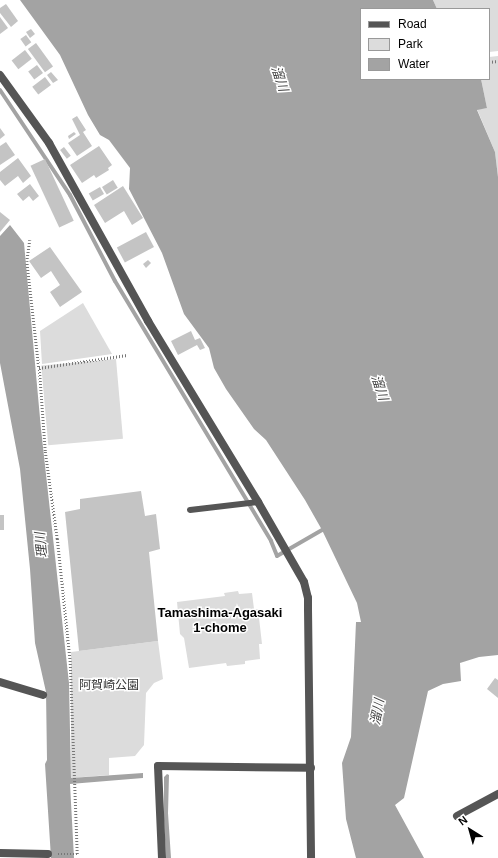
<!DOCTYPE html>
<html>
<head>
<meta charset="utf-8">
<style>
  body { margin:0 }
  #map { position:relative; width:498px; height:858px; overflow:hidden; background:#fff; font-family:Helvetica,"Noto Sans JP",sans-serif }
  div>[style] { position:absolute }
  .green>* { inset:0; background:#dcdcdc; transform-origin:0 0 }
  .water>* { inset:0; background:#a3a3a3 }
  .stream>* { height:4px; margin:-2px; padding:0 2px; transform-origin:2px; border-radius:2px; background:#a3a3a3 }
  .building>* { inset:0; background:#c4c4c4; transform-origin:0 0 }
  .path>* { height:2.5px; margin-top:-1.25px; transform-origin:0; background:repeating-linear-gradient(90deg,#777 0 1px,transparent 0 3px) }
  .lane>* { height:6px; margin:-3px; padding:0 3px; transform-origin:3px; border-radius:3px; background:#555 }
  .street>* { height:8px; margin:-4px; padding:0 4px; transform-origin:4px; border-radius:4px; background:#555 }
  span { translate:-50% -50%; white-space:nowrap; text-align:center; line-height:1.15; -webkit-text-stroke:3px #fff; paint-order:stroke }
  .park-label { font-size:12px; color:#333 }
  .water-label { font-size:13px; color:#444; font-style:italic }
  .neighbourhood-label { font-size:13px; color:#000; font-weight:700 }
  .legend { position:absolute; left:360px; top:8px; width:130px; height:72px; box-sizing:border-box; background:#fff; border:1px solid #999; margin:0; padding:5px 7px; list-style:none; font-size:12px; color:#000 }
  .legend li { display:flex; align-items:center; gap:8px; height:20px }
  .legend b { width:20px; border:1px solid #999 }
  .north { position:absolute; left:450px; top:810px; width:40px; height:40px; -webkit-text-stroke:3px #fff; paint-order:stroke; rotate:323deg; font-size:11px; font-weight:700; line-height:16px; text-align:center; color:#000 }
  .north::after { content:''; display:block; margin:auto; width:14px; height:18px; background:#000; clip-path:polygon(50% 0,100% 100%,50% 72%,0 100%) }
</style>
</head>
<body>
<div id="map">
  <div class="green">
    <i style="clip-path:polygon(433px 0,498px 0,498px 51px,489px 52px,489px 9px,437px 9px)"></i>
    <i style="clip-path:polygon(498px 56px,498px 177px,495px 152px,477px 109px,487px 108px,481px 79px,489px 79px,489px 57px)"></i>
    <i style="clip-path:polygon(83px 303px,112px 354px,42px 364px,40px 331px)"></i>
    <i style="left:116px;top:359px;width:80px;height:75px;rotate:85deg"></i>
    <i style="clip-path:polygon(238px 591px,239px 594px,252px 593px,254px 609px,258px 609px,262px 644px,259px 644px,260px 659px,245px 661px,245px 664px,227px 666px,226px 663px,189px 668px,184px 638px,180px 634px,177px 602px,225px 596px,224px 593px)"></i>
    <i style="clip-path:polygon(158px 641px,163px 679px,154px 683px,146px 693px,144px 745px,135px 756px,109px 758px,109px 775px,71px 778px,71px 652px)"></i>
  </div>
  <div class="water">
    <i style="clip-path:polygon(20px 0,433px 0,437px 9px,361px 9px,361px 79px,481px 79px,487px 108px,477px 110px,495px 152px,498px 177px,498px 655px,479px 657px,460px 663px,461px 681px,443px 684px,428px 691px,404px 798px,395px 805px,424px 858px,356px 858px,346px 819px,342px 763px,351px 737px,356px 622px,361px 622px,357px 603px,322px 530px,305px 500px,266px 440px,254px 429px,226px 389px,214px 368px,209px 348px,184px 314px,162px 253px,129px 189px,130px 168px,109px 140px,100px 135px,88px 115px,60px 55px)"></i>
    <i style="clip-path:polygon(10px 225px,24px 243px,41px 429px,69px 683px,71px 778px,143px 773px,143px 778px,70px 784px,74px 858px,51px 858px,45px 764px,47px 760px,46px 692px,35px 643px,30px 569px,20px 469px,0 363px,0 236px)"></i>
    <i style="clip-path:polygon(167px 774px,169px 775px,168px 813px,171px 858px,166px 858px,164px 820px,164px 777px)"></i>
  </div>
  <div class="stream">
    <i style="left:0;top:90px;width:126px;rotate:56.3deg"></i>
    <i style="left:70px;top:195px;width:97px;rotate:62.4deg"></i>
    <i style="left:115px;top:281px;width:303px;rotate:59deg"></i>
    <i style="left:271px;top:541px;width:16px;rotate:68deg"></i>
    <i style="left:277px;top:556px;width:52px;rotate:-30deg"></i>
  </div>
  <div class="building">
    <i style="clip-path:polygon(6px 4px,18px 21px,11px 27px,0 13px,0 8px)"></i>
    <i style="clip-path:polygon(0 17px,8px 28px,0 34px)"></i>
    <i style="clip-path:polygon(31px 29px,35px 34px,30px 38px,26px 32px)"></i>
    <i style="left:26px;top:35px;width:9px;height:7px;rotate:54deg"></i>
    <i style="left:36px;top:43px;width:29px;height:10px;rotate:54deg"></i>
    <i style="left:25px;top:50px;width:11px;height:17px;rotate:52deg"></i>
    <i style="left:37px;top:65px;width:10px;height:11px;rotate:53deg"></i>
    <i style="clip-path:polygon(51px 72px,58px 80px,53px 83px,47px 75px)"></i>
    <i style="left:45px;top:77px;width:10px;height:16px;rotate:53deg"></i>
    <i style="clip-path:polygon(77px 116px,86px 130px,83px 132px,92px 146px,77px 156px,68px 143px,80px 135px,72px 119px)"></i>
    <i style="clip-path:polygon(0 128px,5px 135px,0 139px)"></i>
    <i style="clip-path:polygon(74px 132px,76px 134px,69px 139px,68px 136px)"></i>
    <i style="clip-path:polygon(6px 142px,15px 155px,0 165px,0 146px)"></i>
    <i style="clip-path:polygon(99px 146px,112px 165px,108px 168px,109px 170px,96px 178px,94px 175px,82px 183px,70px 165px)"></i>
    <i style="left:64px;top:147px;width:11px;height:5px;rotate:52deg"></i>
    <i style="clip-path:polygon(18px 158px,31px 176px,23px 183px,18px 176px,5px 186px,0 180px,0 172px)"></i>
    <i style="left:45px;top:159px;width:68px;height:16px;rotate:65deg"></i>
    <i style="left:113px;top:180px;width:9px;height:13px;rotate:58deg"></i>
    <i style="clip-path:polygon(30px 184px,39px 196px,33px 201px,29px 196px,23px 201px,17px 194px)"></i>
    <i style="clip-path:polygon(123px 186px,143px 218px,132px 225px,124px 211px,105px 223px,94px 205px)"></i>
    <i style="left:100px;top:187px;width:8px;height:13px;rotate:60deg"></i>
    <i style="clip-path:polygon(0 212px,10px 220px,0 232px)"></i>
    <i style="left:146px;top:232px;width:17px;height:33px;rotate:62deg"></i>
    <i style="clip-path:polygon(50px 247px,82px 292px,60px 307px,50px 292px,60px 285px,51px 271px,41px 278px,29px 261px)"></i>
    <i style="clip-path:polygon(148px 260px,151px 263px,146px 268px,143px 264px)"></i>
    <i style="clip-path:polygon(191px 331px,195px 340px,200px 338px,205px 348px,200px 350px,197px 345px,178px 355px,171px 341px)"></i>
    <i style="clip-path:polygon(141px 491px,145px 516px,156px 514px,160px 549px,149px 552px,158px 641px,79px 651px,65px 512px,80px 509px,80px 499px)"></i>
    <i style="left:0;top:515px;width:4px;height:15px"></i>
    <i style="clip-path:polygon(495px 678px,498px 680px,498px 698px,487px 689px)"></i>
  </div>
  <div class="path">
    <i style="left:489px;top:62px;width:9px;rotate:-6deg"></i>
    <i style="left:30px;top:240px;width:21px;rotate:98deg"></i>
    <i style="left:27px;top:261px;width:108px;rotate:83.6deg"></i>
    <i style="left:58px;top:854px;width:19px"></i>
    <i style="left:77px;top:854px;width:192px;rotate:-92.1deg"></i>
    <i style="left:70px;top:662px;width:124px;rotate:-96deg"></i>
    <i style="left:57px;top:539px;width:89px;rotate:-97.8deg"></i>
    <i style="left:45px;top:451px;width:83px;rotate:-94.1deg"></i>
    <i style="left:39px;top:368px;width:89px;rotate:-8.4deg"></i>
  </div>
  <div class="lane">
    <i style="left:190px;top:510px;width:68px;rotate:-6.7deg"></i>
  </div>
  <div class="street">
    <i style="left:0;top:75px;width:84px;rotate:54.2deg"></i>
    <i style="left:49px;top:143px;width:204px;rotate:60.9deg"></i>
    <i style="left:148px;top:321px;width:212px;rotate:58.7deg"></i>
    <i style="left:258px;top:502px;width:92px;rotate:60.1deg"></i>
    <i style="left:304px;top:582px;width:16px;rotate:76deg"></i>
    <i style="left:308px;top:598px;width:11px;rotate:90deg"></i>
    <i style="left:308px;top:609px;width:249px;rotate:89.3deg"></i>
    <i style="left:0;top:682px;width:45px;rotate:16.8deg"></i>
    <i style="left:457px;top:816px;width:47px;rotate:-28.2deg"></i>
    <i style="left:0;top:853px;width:48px;rotate:1.2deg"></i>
    <i style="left:162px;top:858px;width:92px;rotate:-92.5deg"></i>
    <i style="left:158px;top:766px;width:153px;rotate:0.7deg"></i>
  </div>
  <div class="park-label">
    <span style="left:109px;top:686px">阿賀崎公園</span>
  </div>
  <div class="water-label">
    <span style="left:279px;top:79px;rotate:72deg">溜川</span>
    <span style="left:379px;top:388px;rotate:72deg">溜川</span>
    <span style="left:42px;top:545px;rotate:-96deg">理川</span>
    <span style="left:378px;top:712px;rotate:-80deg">溜川</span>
  </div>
  <div class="neighbourhood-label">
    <span style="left:220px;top:621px">Tamashima-Agasaki<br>1-chome</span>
  </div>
  <ul class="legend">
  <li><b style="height:5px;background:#555"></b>Road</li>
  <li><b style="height:11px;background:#dcdcdc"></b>Park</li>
  <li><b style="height:11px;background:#a3a3a3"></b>Water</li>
  </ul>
  <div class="north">N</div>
</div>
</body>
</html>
